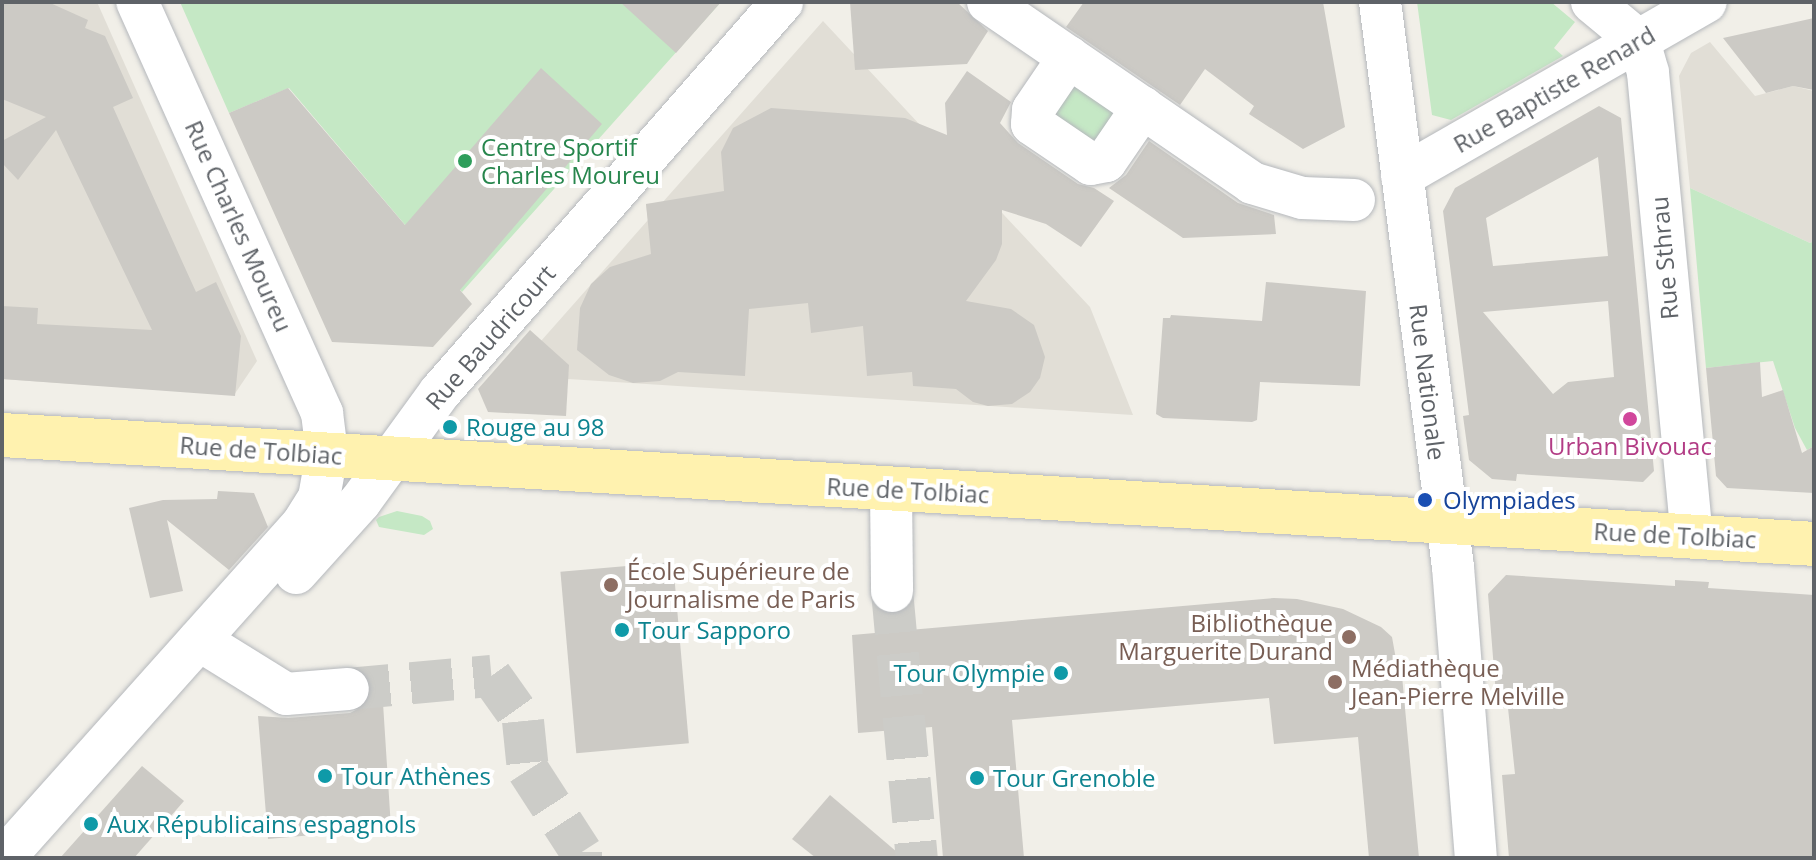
<!DOCTYPE html>
<html>
<head>
<meta charset="utf-8">
<style>
  body { margin:0 }
  #map { position:relative; width:1816px; height:860px; overflow:hidden; background:#f1efe8; font-family:"Open Sans",sans-serif }
  div>[style] { position:absolute }
  .education>* { inset:0; background:#e1ded6 }
  .green>* { inset:0; background:#c5e8c5 }
  .building>* { inset:0; background:#cccac5; transform-origin:0 0 }
  .minor-tunnel>* { height:42px; margin-top:-21px; transform-origin:0; background:repeating-linear-gradient(90deg,#ccccc8 0 42px,transparent 0 63px) }
  .roads { filter:drop-shadow(0 0 2px #b5b8bc) drop-shadow(0 0 2px #b5b8bc) }
  .minor>* { height:42px; margin:-21px; padding:0 21px; transform-origin:21px; border-radius:21px; background:#fff }
  .major>* { height:44px; margin:-22px; padding:0 22px; transform-origin:22px; border-radius:22px; background:#fff2af }
  .dots>* { width:22px; height:22px; translate:-50% -50%; box-sizing:border-box; border:4px solid #fff; border-radius:50% }
  span { translate:-50% -50%; white-space:nowrap; text-align:center; line-height:1.15; -webkit-text-stroke:8px #fff; paint-order:stroke }
  .street-label { font-size:24px; color:#5f6368 }
  .leisure-label { font-size:24px; color:#27864d }
  .left { translate:0 -50%; text-align:left }
  .culture-label { font-size:24px; color:#0d838f }
  .right { translate:-100% -50%; text-align:right }
  .hotel-label { font-size:24px; color:#b23c85 }
  .transit-label { font-size:24px; color:#164399 }
  .education-label { font-size:24px; color:#785e54 }
  .frame { position:absolute; inset:0; border:4px solid #5f6368; pointer-events:none }
</style>
</head>
<body>
<div id="map">
  <div class="education">
    <i style="clip-path:polygon(2px 2px,97px 2px,257px 361px,234px 395px,2px 379px)"></i>
    <i style="clip-path:polygon(823px 21px,1090px 307px,1133px 415px,568px 379px,541px 341px,648px 220px,646px 204px,662px 203px)"></i>
    <i style="clip-path:polygon(1710px 42px,1755px 96px,1793px 86px,1814px 91px,1814px 241px,1810px 243px,1690px 188px,1679px 76px,1691px 53px)"></i>
  </div>
  <div class="green">
    <i style="clip-path:polygon(180px 2px,721px 2px,462px 292px,289px 88px,229px 113px)"></i>
    <i style="clip-path:polygon(1417px 2px,1551px 2px,1575px 22px,1554px 48px,1563px 56px,1451px 120px,1432px 115px)"></i>
    <i style="clip-path:polygon(1066px 74px,1125px 105px,1102px 153px,1042px 110px)"></i>
    <i style="clip-path:polygon(1690px 188px,1810px 243px,1814px 241px,1814px 446px,1807px 450px,1795px 428px,1773px 361px,1706px 368px)"></i>
    <i style="clip-path:polygon(397px 511px,422px 516px,430px 521px,433px 529px,424px 535px,379px 527px,376px 520px,379px 517px)"></i>
  </div>
  <div class="building">
    <i style="clip-path:polygon(2px 2px,48px 2px,88px 20px,85px 28px,105px 36px,133px 98px,113px 107px,181px 259px,196px 292px,216px 282px,241px 336px,235px 396px,2px 379px,2px 306px,38px 308px,37px 324px,152px 330px,56px 130px,18px 180px,2px 163px,2px 141px,46px 117px,2px 99px)"></i>
    <i style="clip-path:polygon(620px 2px,721px 2px,676px 53px)"></i>
    <i style="clip-path:polygon(850px 2px,957px 2px,988px 31px,967px 64px,855px 70px)"></i>
    <i style="clip-path:polygon(1084px 2px,1323px 2px,1345px 127px,1303px 149px,1249px 114px,1254px 106px,1205px 69px,1180px 105px,1066px 27px)"></i>
    <i style="clip-path:polygon(1814px 18px,1814px 90px,1793px 86px,1766px 93px,1723px 38px)"></i>
    <i style="clip-path:polygon(541px 68px,602px 124px,460px 290px,472px 304px,433px 347px,332px 342px,229px 113px,288px 88px,405px 225px)"></i>
    <i style="clip-path:polygon(967px 71px,1011px 102px,1000px 123px,1018px 143px,1078px 184px,1094px 188px,1114px 201px,1081px 247px,1046px 224px,1002px 210px,1002px 244px,996px 260px,966px 301px,1011px 309px,1034px 325px,1045px 357px,1040px 378px,1030px 392px,1012px 404px,988px 406px,973px 402px,956px 389px,913px 386px,912px 372px,867px 376px,863px 326px,811px 333px,808px 303px,749px 309px,745px 376px,678px 372px,660px 381px,633px 383px,609px 375px,577px 350px,580px 308px,591px 284px,610px 267px,651px 254px,646px 204px,724px 191px,721px 152px,733px 128px,771px 108px,905px 118px,947px 135px,945px 103px)"></i>
    <i style="clip-path:polygon(evenodd,1599px 106px,1621px 118px,1654px 471px,1643px 482px,1517px 474px,1516px 481px,1492px 479px,1469px 460px,1463px 416px,1469px 415px,1443px 211px,1455px 188px,1599px 106px,1598px 157px,1608px 256px,1493px 266px,1486px 218px,1598px 157px,1599px 106px,1608px 301px,1614px 377px,1568px 382px,1553px 394px,1483px 312px,1608px 301px)"></i>
    <i style="clip-path:polygon(1149px 141px,1238px 203px,1274px 215px,1276px 234px,1183px 238px,1109px 188px,1126px 175px)"></i>
    <i style="clip-path:polygon(1266px 282px,1366px 291px,1360px 386px,1260px 382px,1257px 420px,1252px 422px,1163px 418px,1156px 414px,1163px 318px,1170px 318px,1171px 315px,1262px 321px)"></i>
    <i style="clip-path:polygon(530px 330px,569px 365px,566px 416px,488px 412px,478px 389px)"></i>
    <i style="clip-path:polygon(1760px 362px,1762px 397px,1783px 390px,1802px 453px,1814px 446px,1814px 493px,1727px 488px,1716px 476px,1706px 368px)"></i>
    <i style="clip-path:polygon(218px 491px,254px 493px,268px 527px,229px 570px,167px 520px,183px 591px,150px 598px,129px 508px,163px 500px,217px 499px)"></i>
    <i style="left:673px;top:562px;width:182px;height:113px;rotate:85deg"></i>
    <i style="clip-path:polygon(1506px 575px,1675px 586px,1675px 580px,1709px 582px,1708px 588px,1814px 595px,1814px 858px,1509px 858px,1502px 775px,1515px 774px,1508px 708px,1497px 708px,1488px 594px)"></i>
    <i style="clip-path:polygon(1274px 598px,1297px 599px,1343px 609px,1381px 627px,1392px 637px,1397px 665px,1401px 665px,1419px 858px,1369px 858px,1358px 737px,1274px 744px,1269px 698px,1012px 720px,1024px 858px,943px 858px,932px 727px,858px 733px,852px 635px)"></i>
    <i style="clip-path:polygon(383px 703px,391px 828px,268px 839px,258px 716px,288px 718px,350px 713px,365px 705px)"></i>
    <i style="clip-path:polygon(142px 766px,184px 801px,134px 858px,60px 858px)"></i>
    <i style="clip-path:polygon(830px 795px,904px 858px,816px 858px,792px 839px)"></i>
  </div>
  <div class="minor-tunnel">
    <i style="left:892px;top:591px;width:268px;rotate:84.7deg"></i>
    <i style="left:348px;top:689px;width:144px;rotate:-5.2deg"></i>
    <i style="left:491px;top:676px;width:55px;rotate:54.6deg"></i>
    <i style="left:523px;top:721px;width:49px;rotate:84.2deg"></i>
    <i style="left:528px;top:770px;width:98px;rotate:57.1deg"></i>
    <i style="left:581px;top:852px;width:6px;rotate:90deg"></i>
  </div>
  <div class="roads">
    <div class="minor">
      <i style="left:988px;top:2px;width:320px;rotate:34.4deg"></i>
      <i style="left:1252px;top:183px;width:52px;rotate:16.7deg"></i>
      <i style="left:1302px;top:198px;width:52px;rotate:2.2deg"></i>
      <i style="left:1380px;top:2px;width:570px;rotate:82.64deg"></i>
      <i style="left:1453px;top:567px;width:292px;rotate:85.5deg"></i>
      <i style="left:1592px;top:2px;width:61px;rotate:39.7deg"></i>
      <i style="left:1639px;top:41px;width:33px;rotate:74deg"></i>
      <i style="left:1648px;top:73px;width:466px;rotate:84.6deg"></i>
      <i style="left:1069px;top:57px;width:64px;rotate:124.2deg"></i>
      <i style="left:1033px;top:110px;width:14px;rotate:94deg"></i>
      <i style="left:1032px;top:124px;width:71px;rotate:34.1deg"></i>
      <i style="left:1091px;top:164px;width:15px;rotate:-11deg"></i>
      <i style="left:1106px;top:161px;width:65px;rotate:-55.6deg"></i>
      <i style="left:1402px;top:176px;width:350px;rotate:-29.8deg"></i>
      <i style="left:891px;top:489px;width:102px;rotate:89.4deg"></i>
      <i style="left:296px;top:573px;width:96px;rotate:-48deg"></i>
      <i style="left:360px;top:502px;width:136px;rotate:-54deg"></i>
      <i style="left:440px;top:392px;width:519px;rotate:-48.75deg"></i>
      <i style="left:199px;top:640px;width:102px;rotate:31.8deg"></i>
      <i style="left:286px;top:694px;width:62px;rotate:-4.6deg"></i>
      <i style="left:4px;top:858px;width:447px;rotate:-48.2deg"></i>
      <i style="left:302px;top:525px;width:32px;rotate:-58deg"></i>
      <i style="left:319px;top:498px;width:46px;rotate:-79.9deg"></i>
      <i style="left:327px;top:453px;width:40px;rotate:-97.1deg"></i>
      <i style="left:322px;top:413px;width:451px;rotate:-114.2deg"></i>
    </div>
    <div class="major">
      <i style="left:2px;top:435px;width:1815px;rotate:3.44deg"></i>
    </div>
  </div>
  <div class="dots">
    <i style="left:465px;top:161px;background:#2e9e5b"></i>
    <i style="left:1630px;top:419px;background:#d1479c"></i>
    <i style="left:450px;top:427px;background:#0f9aa8"></i>
    <i style="left:1425px;top:500px;background:#1a4fb4"></i>
    <i style="left:611px;top:585px;background:#8d6e63"></i>
    <i style="left:622px;top:630px;background:#0f9aa8"></i>
    <i style="left:1349px;top:637px;background:#8d6e63"></i>
    <i style="left:1061px;top:673px;background:#0f9aa8"></i>
    <i style="left:1335px;top:682px;background:#8d6e63"></i>
    <i style="left:325px;top:776px;background:#0f9aa8"></i>
    <i style="left:977px;top:778px;background:#0f9aa8"></i>
    <i style="left:91px;top:824px;background:#0f9aa8"></i>
  </div>
  <div class="street-label">
    <span style="left:1554px;top:89px;rotate:-30deg">Rue Baptiste Renard</span>
    <span style="left:239px;top:226px;rotate:66deg">Rue Charles Moureu</span>
    <span style="left:1664px;top:258px;rotate:-95deg">Rue Sthrau</span>
    <span style="left:490px;top:337px;rotate:-49deg">Rue Baudricourt</span>
    <span style="left:1428px;top:382px;rotate:83deg">Rue Nationale</span>
    <span style="left:261px;top:450px;rotate:4deg">Rue de Tolbiac</span>
    <span style="left:908px;top:490px;rotate:3deg">Rue de Tolbiac</span>
    <span style="left:1675px;top:535px;rotate:3deg">Rue de Tolbiac</span>
  </div>
  <div class="leisure-label">
    <span class="left" style="left:481px;top:161px">Centre Sportif<br>Charles Moureu</span>
  </div>
  <div class="culture-label">
    <span class="left" style="left:466px;top:427px">Rouge au 98</span>
    <span class="left" style="left:638px;top:630px">Tour Sapporo</span>
    <span class="right" style="left:1045px;top:673px">Tour Olympie</span>
    <span class="left" style="left:341px;top:776px">Tour Athènes</span>
    <span class="left" style="left:993px;top:778px">Tour Grenoble</span>
    <span class="left" style="left:107px;top:824px">Aux Républicains espagnols</span>
  </div>
  <div class="hotel-label">
    <span style="left:1630px;top:446px">Urban Bivouac</span>
  </div>
  <div class="transit-label">
    <span class="left" style="left:1443px;top:500px">Olympiades</span>
  </div>
  <div class="education-label">
    <span class="left" style="left:627px;top:585px">École Supérieure de<br>Journalisme de Paris</span>
    <span class="right" style="left:1333px;top:637px">Bibliothèque<br>Marguerite Durand</span>
    <span class="left" style="left:1351px;top:682px">Médiathèque<br>Jean-Pierre Melville</span>
  </div>
  <div class="frame"></div>
</div>
</body>
</html>
